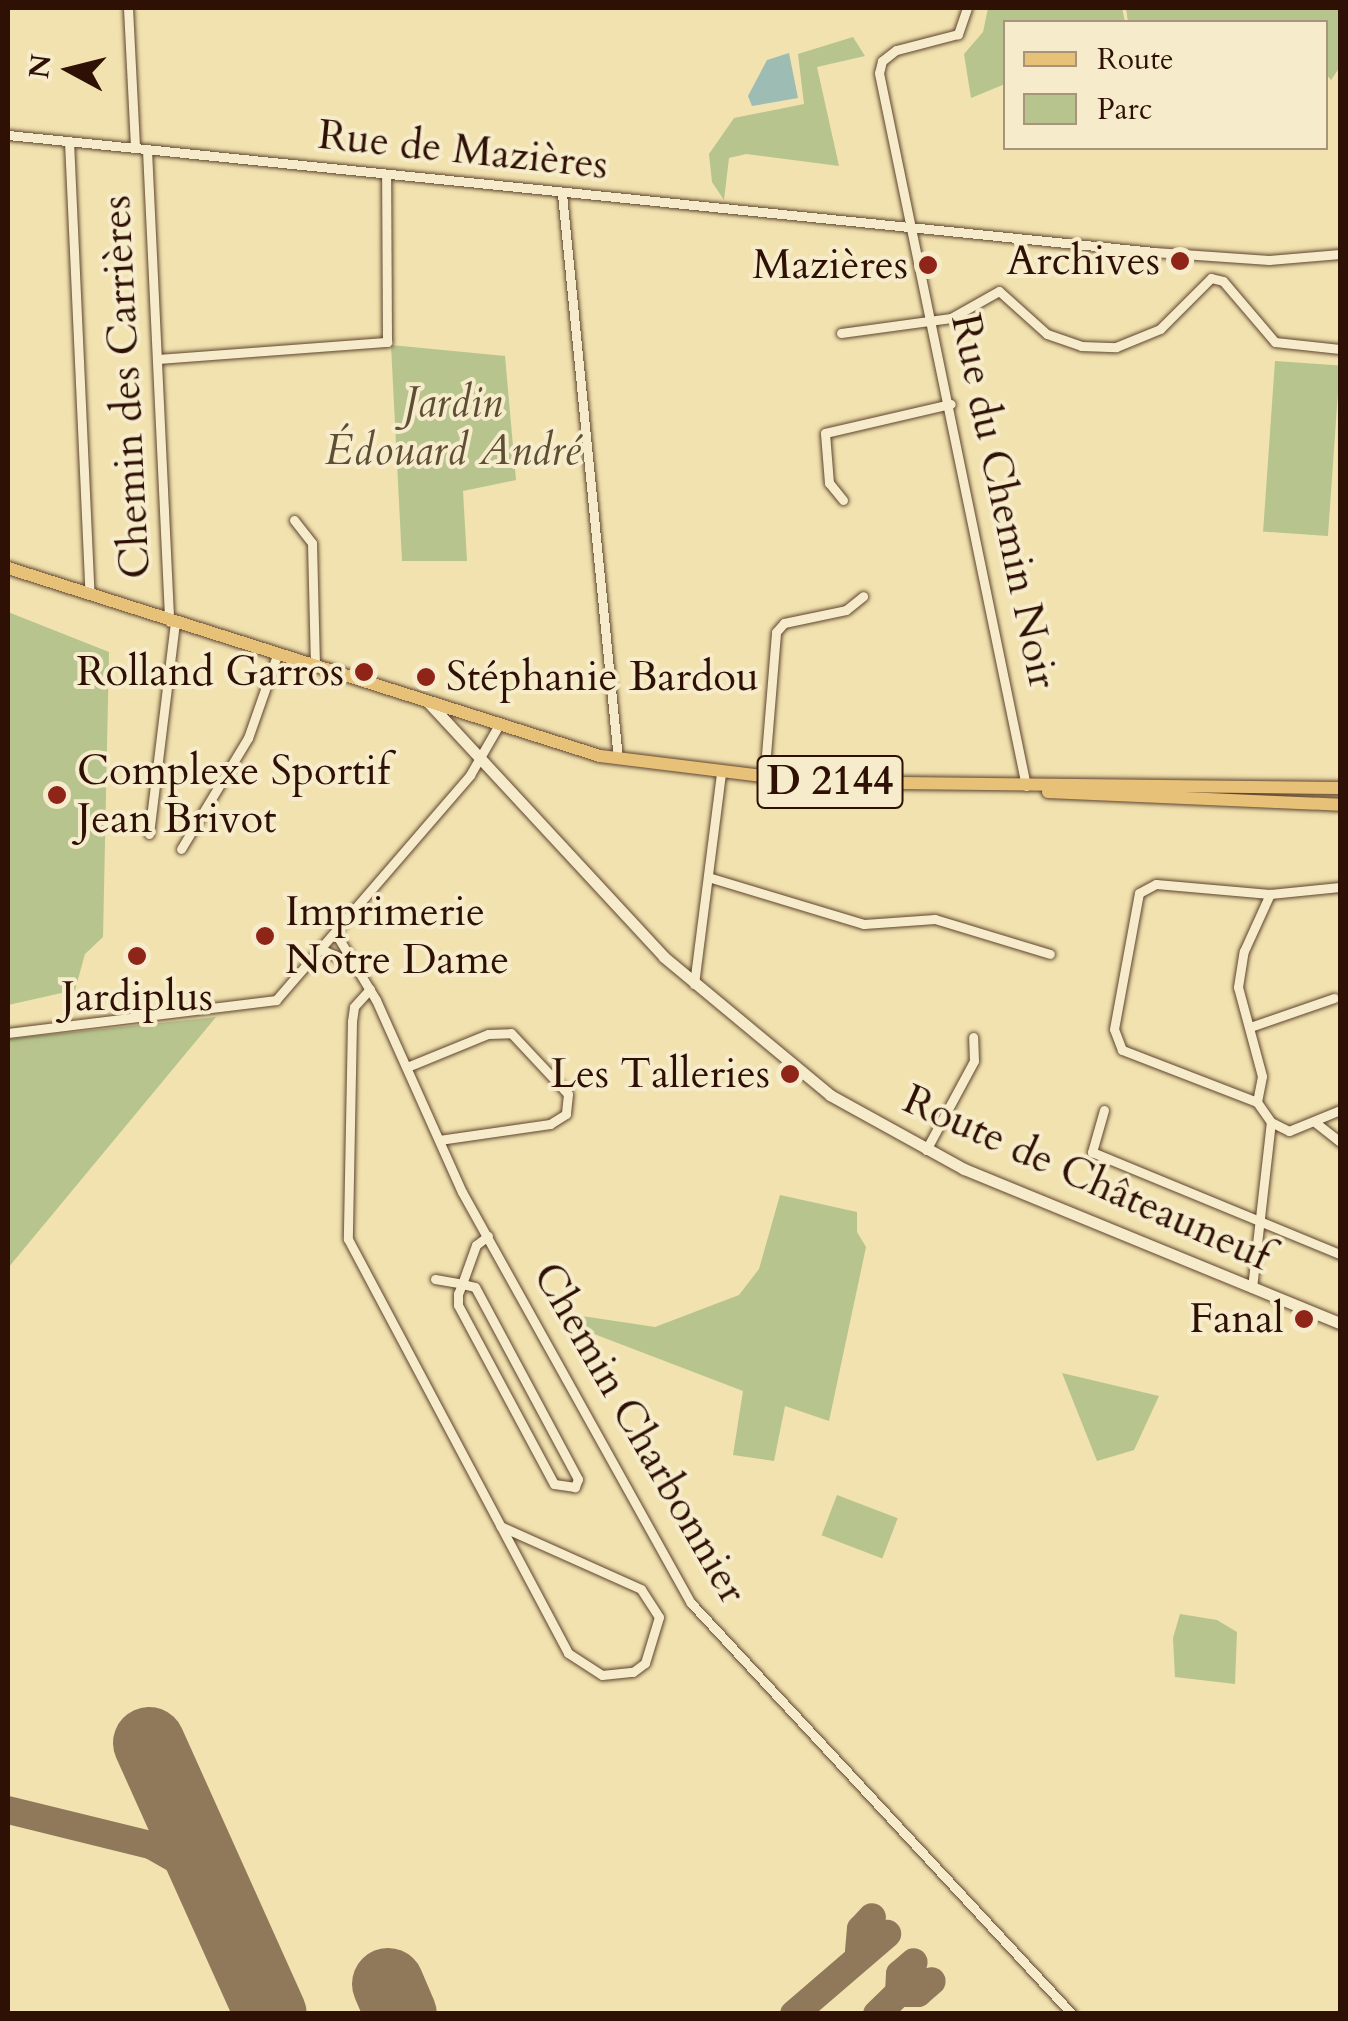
<!DOCTYPE html>
<html>
<head>
<meta charset="utf-8">
<style>
  body { margin:0 }
  #map { position:relative; width:1348px; height:2021px; overflow:hidden; background:#f1e2af; font-family:Cardo,serif }
  div>[style] { position:absolute }
  .green>* { inset:0; background:#b7c48d; transform-origin:0 0 }
  .water>* { inset:0; background:#9dbcb4 }
  .taxiway>* { height:28px; margin:-14px; padding:0 14px; transform-origin:14px; border-radius:14px; background:#90795a }
  .runway>* { height:72px; margin:-36px; padding:0 36px; transform-origin:36px; border-radius:36px; background:#90795a }
  .roads { filter:drop-shadow(0 0 2px #5f442f) drop-shadow(0 0 2px #5f442f) }
  .minor>* { height:9px; margin:-4.5px; padding:0 4.5px; transform-origin:4.5px; border-radius:4.5px; background:#f6eccb }
  .secondary>* { height:11px; margin:-5.5px; padding:0 5.5px; transform-origin:5.5px; border-radius:5.5px; background:#f6eccb }
  .primary>* { height:12px; margin:-6px; padding:0 6px; transform-origin:6px; border-radius:6px; background:#e8c178 }
  .dots>* { width:28px; height:28px; translate:-50% -50%; box-sizing:border-box; border:5px solid #f6eccb; border-radius:50% }
  span { translate:-50% -50%; white-space:nowrap; text-align:center; line-height:1.15; -webkit-text-stroke:8px #f6eccb; paint-order:stroke }
  .shield-label span { padding:2px 8px; background:#f6eccb; border:2px solid; border-radius:8px; -webkit-text-stroke-width:0 }
  .shield-label { font-size:40px; color:#2e1004; font-weight:700 }
  .street-label { font-size:42px; color:#2e1004 }
  .poi-label { font-size:42px; color:#2e1004 }
  .right { translate:-100% -50%; text-align:right }
  .left { translate:0 -50%; text-align:left }
  .park-label { font-size:42px; color:#5e4f34; font-style:italic }
  .frame { position:absolute; inset:0; border:10px solid #2e1004; pointer-events:none }
  .legend { position:absolute; left:1003px; top:20px; width:325px; height:130px; box-sizing:border-box; background:#f6eccb; border:2px solid #a6947b; margin:0; padding:12px 18px; list-style:none; font-size:30px; color:#2e1004 }
  .legend li { display:flex; align-items:center; gap:20px; height:50px }
  .legend b { width:50px; border:2px solid #a6947b }
  .north { position:absolute; left:20px; top:20px; width:100px; height:100px; -webkit-text-stroke:8px #f6eccb; paint-order:stroke; rotate:277deg; font-size:28px; font-weight:700; line-height:40px; text-align:center; color:#2e1004 }
  .north::after { content:''; display:block; margin:auto; width:35px; height:45px; background:#2e1004; clip-path:polygon(50% 0,100% 100%,50% 72%,0 100%) }
</style>
</head>
<body>
<div id="map">
  <div class="green">
    <i style="clip-path:polygon(988px 8px,1122px 8px,1125px 22px,1006px 22px,1005px 84px,971px 98px,964px 54px,983px 32px)"></i>
    <i style="clip-path:polygon(1126px 8px,1340px 8px,1340px 67px,1331px 80px,1326px 74px,1326px 22px,1128px 22px)"></i>
    <i style="clip-path:polygon(853px 37px,865px 56px,817px 67px,839px 166px,746px 154px,729px 158px,724px 200px,712px 182px,709px 154px,734px 118px,804px 104px,798px 54px)"></i>
    <i style="clip-path:polygon(391px 345px,505px 356px,516px 480px,463px 491px,467px 561px,402px 561px)"></i>
    <i style="left:1275px;top:361px;width:65px;height:171px;rotate:4deg"></i>
    <i style="clip-path:polygon(8px 612px,109px 652px,103px 937px,85px 954px,75px 990px,8px 1005px)"></i>
    <i style="clip-path:polygon(216px 1017px,8px 1268px,8px 1039px)"></i>
    <i style="clip-path:polygon(780px 1195px,857px 1212px,857px 1232px,866px 1247px,829px 1421px,785px 1406px,774px 1461px,733px 1455px,743px 1391px,581px 1329px,582px 1316px,655px 1327px,739px 1295px,759px 1269px)"></i>
    <i style="clip-path:polygon(1062px 1373px,1159px 1396px,1134px 1450px,1097px 1461px)"></i>
    <i style="left:837px;top:1495px;width:65px;height:43px;rotate:21deg"></i>
    <i style="clip-path:polygon(1180px 1614px,1217px 1620px,1237px 1632px,1235px 1684px,1175px 1677px,1173px 1638px)"></i>
  </div>
  <div class="water">
    <i style="clip-path:polygon(789px 53px,798px 98px,752px 106px,748px 96px,767px 60px)"></i>
  </div>
  <div class="taxiway">
    <i style="left:8px;top:1810px;width:147px;rotate:13.8deg"></i>
    <i style="left:151px;top:1845px;width:48px;rotate:29.7deg"></i>
    <i style="left:193px;top:1869px;width:38px;rotate:48deg"></i>
    <i style="left:859px;top:1951px;width:22px;rotate:-85deg"></i>
    <i style="left:861px;top:1929px;width:16px;rotate:-47deg"></i>
    <i style="left:899px;top:1993px;width:19px"></i>
    <i style="left:918px;top:1993px;width:18px;rotate:-41deg"></i>
    <i style="left:794px;top:2014px;width:123px;rotate:-40.7deg"></i>
    <i style="left:877px;top:2014px;width:30px;rotate:-44deg"></i>
    <i style="left:899px;top:1993px;width:19px;rotate:-87deg"></i>
    <i style="left:900px;top:1974px;width:18px;rotate:-41deg"></i>
  </div>
  <div class="runway">
    <i style="left:149px;top:1743px;width:297px;rotate:65.8deg"></i>
    <i style="left:388px;top:1984px;width:33px;rotate:67deg"></i>
  </div>
  <div class="roads">
    <div class="minor">
      <i style="left:128px;top:8px;width:140px;rotate:87.1deg"></i>
      <i style="left:967px;top:8px;width:28px;rotate:109deg"></i>
      <i style="left:958px;top:34px;width:64px;rotate:165.5deg"></i>
      <i style="left:896px;top:50px;width:18px;rotate:142deg"></i>
      <i style="left:882px;top:61px;width:12px;rotate:104deg"></i>
      <i style="left:879px;top:73px;width:728px;rotate:78.35deg"></i>
      <i style="left:8px;top:135px;width:1152px;rotate:5.83deg"></i>
      <i style="left:1154px;top:252px;width:115px;rotate:4deg"></i>
      <i style="left:1269px;top:260px;width:71px;rotate:-4.8deg"></i>
      <i style="left:69px;top:141px;width:454px;rotate:87.4deg"></i>
      <i style="left:147px;top:150px;width:472px;rotate:87.3deg"></i>
      <i style="left:562px;top:194px;width:568px;rotate:84.34deg"></i>
      <i style="left:841px;top:333px;width:111px;rotate:-7.8deg"></i>
      <i style="left:951px;top:318px;width:55px;rotate:-29.4deg"></i>
      <i style="left:999px;top:291px;width:64px;rotate:41.9deg"></i>
      <i style="left:1047px;top:334px;width:36px;rotate:19deg"></i>
      <i style="left:1081px;top:346px;width:35px;rotate:2deg"></i>
      <i style="left:1116px;top:347px;width:48px;rotate:-22.2deg"></i>
      <i style="left:1160px;top:329px;width:72px;rotate:-45deg"></i>
      <i style="left:1211px;top:278px;width:12px;rotate:14deg"></i>
      <i style="left:1223px;top:281px;width:80px;rotate:49.6deg"></i>
      <i style="left:1275px;top:342px;width:65px;rotate:6.1deg"></i>
      <i style="left:159px;top:359px;width:229px;rotate:-4.3deg"></i>
      <i style="left:387px;top:342px;width:167px;rotate:-90.3deg"></i>
      <i style="left:843px;top:500px;width:22px;rotate:-129deg"></i>
      <i style="left:829px;top:483px;width:50px;rotate:-94.6deg"></i>
      <i style="left:825px;top:433px;width:129px;rotate:-13deg"></i>
      <i style="left:294px;top:520px;width:29px;rotate:52deg"></i>
      <i style="left:312px;top:543px;width:123px;rotate:88.6deg"></i>
      <i style="left:764px;top:779px;width:147px;rotate:-85.3deg"></i>
      <i style="left:776px;top:632px;width:12px;rotate:-48deg"></i>
      <i style="left:784px;top:623px;width:63px;rotate:-11.8deg"></i>
      <i style="left:846px;top:610px;width:22px;rotate:-39deg"></i>
      <i style="left:149px;top:834px;width:213px;rotate:-83deg"></i>
      <i style="left:181px;top:849px;width:130px;rotate:-58.9deg"></i>
      <i style="left:248px;top:738px;width:88px;rotate:-70.7deg"></i>
      <i style="left:708px;top:877px;width:163px;rotate:16.8deg"></i>
      <i style="left:864px;top:924px;width:71px;rotate:-4deg"></i>
      <i style="left:935px;top:919px;width:120px;rotate:16.9deg"></i>
      <i style="left:336px;top:934px;width:77px;rotate:58.8deg"></i>
      <i style="left:376px;top:1000px;width:210px;rotate:65.9deg"></i>
      <i style="left:462px;top:1192px;width:470px;rotate:60.9deg"></i>
      <i style="left:691px;top:1603px;width:560px;rotate:47.17deg"></i>
      <i style="left:323px;top:950px;width:33px;rotate:25deg"></i>
      <i style="left:694px;top:984px;width:213px;rotate:-82.7deg"></i>
      <i style="left:370px;top:989px;width:24px;rotate:132deg"></i>
      <i style="left:354px;top:1007px;width:14px;rotate:98deg"></i>
      <i style="left:352px;top:1021px;width:218px;rotate:91.1deg"></i>
      <i style="left:348px;top:1239px;width:469px;rotate:62deg"></i>
      <i style="left:568px;top:1653px;width:40px;rotate:32.9deg"></i>
      <i style="left:602px;top:1675px;width:31px;rotate:-6deg"></i>
      <i style="left:633px;top:1672px;width:15px;rotate:-37deg"></i>
      <i style="left:645px;top:1663px;width:48px;rotate:-73.1deg"></i>
      <i style="left:659px;top:1617px;width:33px;rotate:-123deg"></i>
      <i style="left:641px;top:1589px;width:154px;rotate:-155.9deg"></i>
      <i style="left:1250px;top:1027px;width:89px;rotate:-19deg"></i>
      <i style="left:8px;top:1033px;width:270px;rotate:-7deg"></i>
      <i style="left:276px;top:1000px;width:297px;rotate:-49.2deg"></i>
      <i style="left:470px;top:775px;width:54px;rotate:-60.1deg"></i>
      <i style="left:407px;top:1067px;width:87px;rotate:-22.2deg"></i>
      <i style="left:488px;top:1034px;width:23px;rotate:-2deg"></i>
      <i style="left:511px;top:1033px;width:83px;rotate:46.9deg"></i>
      <i style="left:568px;top:1094px;width:20px;rotate:96deg"></i>
      <i style="left:566px;top:1114px;width:19px;rotate:148deg"></i>
      <i style="left:550px;top:1124px;width:112px;rotate:171.8deg"></i>
      <i style="left:1257px;top:1102px;width:145px;rotate:-158.9deg"></i>
      <i style="left:1122px;top:1050px;width:22px;rotate:-111deg"></i>
      <i style="left:1114px;top:1029px;width:138px;rotate:-79.6deg"></i>
      <i style="left:1139px;top:893px;width:19px;rotate:-28deg"></i>
      <i style="left:1156px;top:884px;width:114px;rotate:5deg"></i>
      <i style="left:1270px;top:894px;width:70px;rotate:-5.7deg"></i>
      <i style="left:1104px;top:1110px;width:44px;rotate:105.9deg"></i>
      <i style="left:1092px;top:1152px;width:268px;rotate:22.4deg"></i>
      <i style="left:1271px;top:1122px;width:20px;rotate:27deg"></i>
      <i style="left:1289px;top:1131px;width:55px;rotate:-22.4deg"></i>
      <i style="left:1316px;top:1123px;width:31px;rotate:38deg"></i>
      <i style="left:926px;top:1150px;width:101px;rotate:-61.7deg"></i>
      <i style="left:974px;top:1061px;width:24px;rotate:-92deg"></i>
      <i style="left:435px;top:1279px;width:27px;rotate:10deg"></i>
      <i style="left:462px;top:1284px;width:13px;rotate:13deg"></i>
      <i style="left:475px;top:1287px;width:218px;rotate:61.8deg"></i>
      <i style="left:578px;top:1479px;width:9px;rotate:111deg"></i>
      <i style="left:575px;top:1487px;width:21px;rotate:-172deg"></i>
      <i style="left:554px;top:1484px;width:203px;rotate:-118.2deg"></i>
      <i style="left:458px;top:1305px;width:11px;rotate:-90deg"></i>
      <i style="left:458px;top:1294px;width:11px;rotate:-68deg"></i>
      <i style="left:462px;top:1284px;width:41px;rotate:-70.3deg"></i>
      <i style="left:476px;top:1245px;width:15px;rotate:-37deg"></i>
      <i style="left:1252px;top:1288px;width:167px;rotate:-83.5deg"></i>
      <i style="left:1271px;top:1122px;width:24px;rotate:-125deg"></i>
      <i style="left:1257px;top:1102px;width:26px;rotate:-79deg"></i>
      <i style="left:1262px;top:1076px;width:92px;rotate:-105.1deg"></i>
      <i style="left:1238px;top:987px;width:36px;rotate:-81deg"></i>
      <i style="left:1244px;top:951px;width:63px;rotate:-65.5deg"></i>
    </div>
    <div class="secondary">
      <i style="left:429px;top:703px;width:346px;rotate:47.2deg"></i>
      <i style="left:664px;top:957px;width:216px;rotate:39.7deg"></i>
      <i style="left:830px;top:1095px;width:153px;rotate:28.9deg"></i>
      <i style="left:964px;top:1169px;width:406px;rotate:22.3deg"></i>
    </div>
    <div class="primary">
      <i style="left:8px;top:568px;width:621px;rotate:17.62deg"></i>
      <i style="left:600px;top:756px;width:213px;rotate:7deg"></i>
      <i style="left:811px;top:782px;width:529px;rotate:0.65deg"></i>
      <i style="left:1048px;top:792px;width:292px;rotate:2.5deg"></i>
    </div>
  </div>
  <div class="dots">
    <i style="left:1180px;top:261px;background:#8f2418"></i>
    <i style="left:928px;top:265px;background:#8f2418"></i>
    <i style="left:364px;top:672px;background:#8f2418"></i>
    <i style="left:426px;top:677px;background:#8f2418"></i>
    <i style="left:57px;top:795px;background:#8f2418"></i>
    <i style="left:265px;top:936px;background:#8f2418"></i>
    <i style="left:137px;top:956px;background:#8f2418"></i>
    <i style="left:790px;top:1074px;background:#8f2418"></i>
    <i style="left:1304px;top:1319px;background:#8f2418"></i>
  </div>
  <div class="shield-label">
    <span style="left:830px;top:782px">D 2144</span>
  </div>
  <div class="street-label">
    <span style="left:463px;top:150px;rotate:6deg">Rue de Mazières</span>
    <span style="left:126px;top:387px;rotate:-93deg">Chemin des Carrières</span>
    <span style="left:1004px;top:501px;rotate:78deg">Rue du Chemin Noir</span>
    <span style="left:1087px;top:1178px;rotate:24deg">Route de Châteauneuf</span>
    <span style="left:640px;top:1433px;rotate:60deg">Chemin Charbonnier</span>
  </div>
  <div class="poi-label">
    <span class="right" style="left:1160px;top:261px">Archives</span>
    <span class="right" style="left:908px;top:265px">Mazières</span>
    <span class="right" style="left:344px;top:672px">Rolland Garros</span>
    <span class="left" style="left:446px;top:677px">Stéphanie Bardou</span>
    <span class="left" style="left:77px;top:795px">Complexe Sportif<br>Jean Brivot</span>
    <span class="left" style="left:285px;top:936px">Imprimerie<br>Notre Dame</span>
    <span style="left:137px;top:997px">Jardiplus</span>
    <span class="right" style="left:770px;top:1074px">Les Talleries</span>
    <span class="right" style="left:1284px;top:1319px">Fanal</span>
  </div>
  <div class="park-label">
    <span style="left:453px;top:427px">Jardin<br>Édouard André</span>
  </div>
  <div class="frame"></div>
  <ul class="legend">
  <li><b style="height:12px;background:#e8c178"></b>Route</li>
  <li><b style="height:28px;background:#b7c48d"></b>Parc</li>
  </ul>
  <div class="north">N</div>
</div>
</body>
</html>
